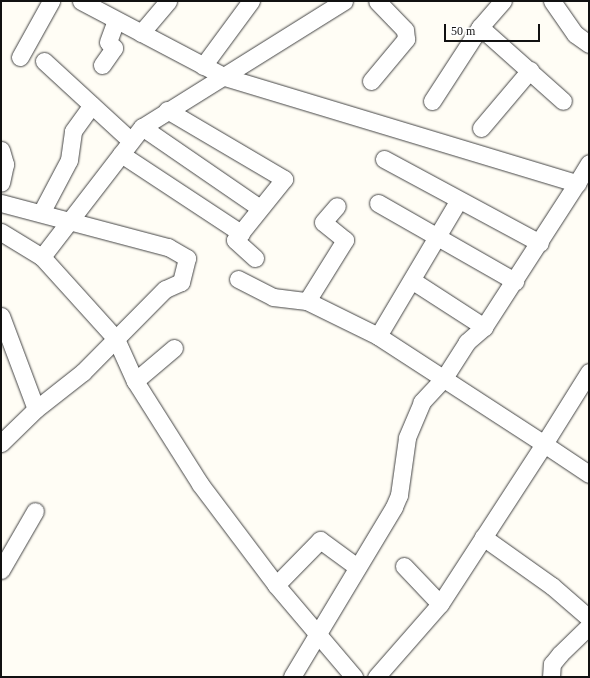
<!DOCTYPE html>
<html>
<head>
<meta charset="utf-8">
<style>
  body { margin:0 }
  #map { position:relative; width:590px; height:678px; overflow:hidden; background:#fffdf5; font-family:Georgia,serif }
  div>[style] { position:absolute }
  .roads { filter:drop-shadow(0 0 1px #444) drop-shadow(0 0 1px #444) }
  .minor>* { height:17px; margin:-8.5px; padding:0 8.5px; transform-origin:8.5px; border-radius:8.5px; background:#fff }
  span { translate:-50% -50%; white-space:nowrap; text-align:center; line-height:1.15; -webkit-text-stroke:4px #fff; paint-order:stroke }
  .frame { position:absolute; inset:0; border:2px solid #111; pointer-events:none }
  .scale { position:absolute; left:444px; top:24px; width:96px; height:18px; box-sizing:border-box; border:2px solid #111; border-top:0; padding-left:5px; font-size:12px; line-height:14px; white-space:nowrap; color:#111; -webkit-text-stroke:3px #fff; paint-order:stroke }
</style>
</head>
<body>
<div id="map">
  <div class="roads">
    <div class="minor">
      <i style="left:81px;top:1px;width:163px;rotate:27.8deg"></i>
      <i style="left:225px;top:77px;width:368px;rotate:16.8deg"></i>
      <i style="left:577px;top:183px;width:171px;rotate:122.9deg"></i>
      <i style="left:484px;top:327px;width:23px;rotate:139deg"></i>
      <i style="left:467px;top:342px;width:43px;rotate:122.6deg"></i>
      <i style="left:444px;top:378px;width:33px;rotate:133deg"></i>
      <i style="left:422px;top:402px;width:39px;rotate:113deg"></i>
      <i style="left:407px;top:438px;width:58px;rotate:98deg"></i>
      <i style="left:399px;top:495px;width:13px;rotate:113deg"></i>
      <i style="left:394px;top:507px;width:198px;rotate:121deg"></i>
      <i style="left:344px;top:1px;width:238px;rotate:148deg"></i>
      <i style="left:142px;top:127px;width:164px;rotate:127.6deg"></i>
      <i style="left:42px;top:257px;width:110px;rotate:47.9deg"></i>
      <i style="left:116px;top:339px;width:46px;rotate:65.7deg"></i>
      <i style="left:135px;top:381px;width:122px;rotate:57.7deg"></i>
      <i style="left:200px;top:484px;width:126px;rotate:53deg"></i>
      <i style="left:276px;top:585px;width:121px;rotate:49.7deg"></i>
      <i style="left:552px;top:1px;width:40px;rotate:55.1deg"></i>
      <i style="left:575px;top:34px;width:17px;rotate:36deg"></i>
      <i style="left:480px;top:27px;width:111px;rotate:41.7deg"></i>
      <i style="left:141px;top:33px;width:42px;rotate:-49.8deg"></i>
      <i style="left:20px;top:57px;width:64px;rotate:-61deg"></i>
      <i style="left:44px;top:61px;width:118px;rotate:42.6deg"></i>
      <i style="left:102px;top:65px;width:21px;rotate:-55deg"></i>
      <i style="left:114px;top:48px;width:8px;rotate:-135deg"></i>
      <i style="left:108px;top:42px;width:23px;rotate:-70deg"></i>
      <i style="left:203px;top:66px;width:81px;rotate:-53.6deg"></i>
      <i style="left:371px;top:81px;width:55px;rotate:-50.2deg"></i>
      <i style="left:406px;top:39px;width:9px;rotate:-96deg"></i>
      <i style="left:405px;top:30px;width:40px;rotate:-134deg"></i>
      <i style="left:432px;top:101px;width:88px;rotate:-57deg"></i>
      <i style="left:480px;top:27px;width:35px;rotate:-49deg"></i>
      <i style="left:167px;top:110px;width:136px;rotate:30.5deg"></i>
      <i style="left:284px;top:179px;width:78px;rotate:128.8deg"></i>
      <i style="left:235px;top:240px;width:27px;rotate:42deg"></i>
      <i style="left:142px;top:127px;width:143px;rotate:34.5deg"></i>
      <i style="left:481px;top:128px;width:76px;rotate:-49.8deg"></i>
      <i style="left:1px;top:150px;width:15px;rotate:74deg"></i>
      <i style="left:5px;top:164px;width:19px;rotate:102deg"></i>
      <i style="left:121px;top:154px;width:144px;rotate:33.4deg"></i>
      <i style="left:384px;top:159px;width:177px;rotate:28.3deg"></i>
      <i style="left:577px;top:183px;width:23px;rotate:-59deg"></i>
      <i style="left:1px;top:203px;width:173px;rotate:14.8deg"></i>
      <i style="left:168px;top:247px;width:22px;rotate:30deg"></i>
      <i style="left:187px;top:258px;width:25px;rotate:104deg"></i>
      <i style="left:181px;top:282px;width:17px;rotate:156deg"></i>
      <i style="left:165px;top:289px;width:117px;rotate:134.7deg"></i>
      <i style="left:83px;top:372px;width:60px;rotate:141.8deg"></i>
      <i style="left:36px;top:409px;width:49px;rotate:135.8deg"></i>
      <i style="left:378px;top:203px;width:158px;rotate:29.7deg"></i>
      <i style="left:41px;top:213px;width:60px;rotate:-62.2deg"></i>
      <i style="left:69px;top:160px;width:29px;rotate:-82deg"></i>
      <i style="left:73px;top:131px;width:32px;rotate:-54deg"></i>
      <i style="left:1px;top:232px;width:48px;rotate:31.4deg"></i>
      <i style="left:238px;top:279px;width:39px;rotate:27deg"></i>
      <i style="left:273px;top:297px;width:34px;rotate:7deg"></i>
      <i style="left:307px;top:301px;width:79px;rotate:26.2deg"></i>
      <i style="left:378px;top:336px;width:198px;rotate:33deg"></i>
      <i style="left:544px;top:444px;width:191px;rotate:123deg"></i>
      <i style="left:440px;top:604px;width:97px;rotate:131.2deg"></i>
      <i style="left:413px;top:281px;width:85px;rotate:32.9deg"></i>
      <i style="left:307px;top:301px;width:72px;rotate:-58.1deg"></i>
      <i style="left:345px;top:240px;width:28px;rotate:-141deg"></i>
      <i style="left:323px;top:222px;width:21px;rotate:-49deg"></i>
      <i style="left:1px;top:316px;width:99px;rotate:69.4deg"></i>
      <i style="left:378px;top:336px;width:157px;rotate:-59.3deg"></i>
      <i style="left:589px;top:372px;width:85px;rotate:122deg"></i>
      <i style="left:544px;top:444px;width:54px;rotate:33.7deg"></i>
      <i style="left:135px;top:381px;width:51px;rotate:-40.2deg"></i>
      <i style="left:483px;top:537px;width:85px;rotate:35.4deg"></i>
      <i style="left:552px;top:586px;width:49px;rotate:40.9deg"></i>
      <i style="left:404px;top:566px;width:52px;rotate:46.5deg"></i>
      <i style="left:1px;top:570px;width:68px;rotate:-60deg"></i>
      <i style="left:276px;top:585px;width:63px;rotate:-45.6deg"></i>
      <i style="left:320px;top:540px;width:46px;rotate:36.1deg"></i>
      <i style="left:551px;top:677px;width:13px;rotate:-86deg"></i>
      <i style="left:552px;top:664px;width:13px;rotate:-51deg"></i>
      <i style="left:560px;top:654px;width:40px;rotate:-44deg"></i>
    </div>
  </div>
  <div class="frame"></div>
  <div class="scale">50 m</div>
</div>
</body>
</html>
